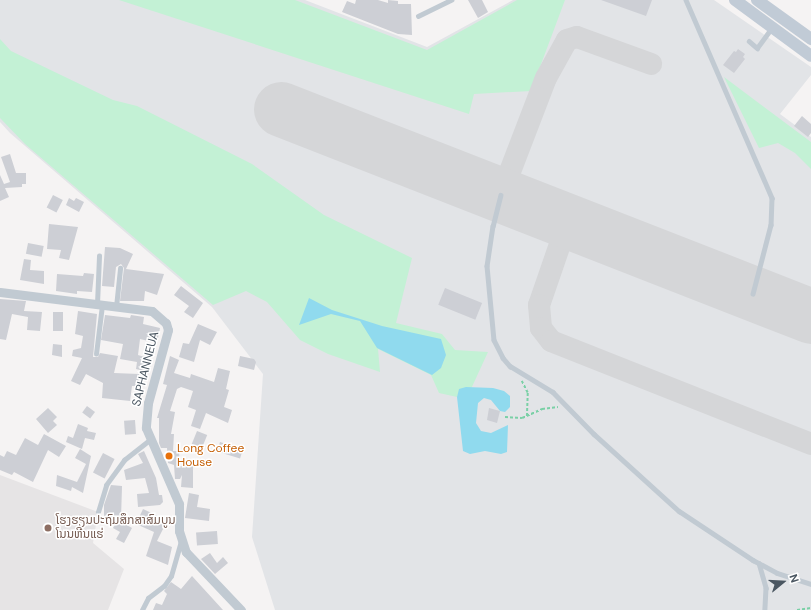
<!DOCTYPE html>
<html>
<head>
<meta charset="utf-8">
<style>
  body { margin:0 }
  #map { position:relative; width:811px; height:610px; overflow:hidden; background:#f5f3f3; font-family:"DM Sans","Noto Sans Lao",sans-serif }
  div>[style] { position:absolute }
  .education>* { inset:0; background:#e6e4e5 }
  .airport>* { inset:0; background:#e2e4e7 }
  .green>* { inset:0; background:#c3f1d5 }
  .water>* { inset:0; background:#90daee }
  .taxiway>* { height:22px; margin:-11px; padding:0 11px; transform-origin:11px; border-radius:11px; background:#d5d6d8 }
  .runway>* { height:55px; margin:-27.5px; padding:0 27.5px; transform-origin:27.5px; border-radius:27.5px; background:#d5d6d8 }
  .building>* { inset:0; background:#cdcfd5; transform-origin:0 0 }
  .path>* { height:1.5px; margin-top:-0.75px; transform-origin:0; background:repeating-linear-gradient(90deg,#7ad0a6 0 3px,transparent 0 5px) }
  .lane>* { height:4.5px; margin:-2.25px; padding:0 2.25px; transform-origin:2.25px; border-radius:2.25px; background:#c1cad2 }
  .street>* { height:9px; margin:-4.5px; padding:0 4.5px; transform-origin:4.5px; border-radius:4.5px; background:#c1cad2 }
  .secondary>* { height:12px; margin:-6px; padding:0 6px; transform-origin:6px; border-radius:6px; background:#c1cbd6 }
  .dots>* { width:11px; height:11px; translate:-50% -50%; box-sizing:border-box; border:2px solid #fff; border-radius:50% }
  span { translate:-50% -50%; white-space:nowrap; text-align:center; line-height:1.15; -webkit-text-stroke:3px #fff; paint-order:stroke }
  .street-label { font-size:12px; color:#4a5661 }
  .food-label { font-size:12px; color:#c56008 }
  .left { translate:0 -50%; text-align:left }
  .education-label { font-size:12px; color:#785e54 }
  .north { position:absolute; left:763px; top:562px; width:40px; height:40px; -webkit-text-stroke:3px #fff; paint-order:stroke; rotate:72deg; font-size:11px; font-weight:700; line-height:16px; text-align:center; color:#4a5661 }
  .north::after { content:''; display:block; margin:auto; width:14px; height:18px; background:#4a5661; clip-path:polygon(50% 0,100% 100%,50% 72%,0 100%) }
</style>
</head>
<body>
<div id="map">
  <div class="education">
    <i style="clip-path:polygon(0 475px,98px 512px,93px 543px,124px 569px,108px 610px,0 610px)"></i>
  </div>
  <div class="airport">
    <i style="clip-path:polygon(0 0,305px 0,427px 47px,513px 0,714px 0,811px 67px,811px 75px,780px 114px,811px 137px,811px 610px,275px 610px,252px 537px,263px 374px,212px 307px,10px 133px,0 122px)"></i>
  </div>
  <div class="green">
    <i style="clip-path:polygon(119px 0,295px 0,427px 50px,517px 0,565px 0,531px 91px,474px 94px,469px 114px)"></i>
    <i style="clip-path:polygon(0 39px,11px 51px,113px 100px,137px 106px,252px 164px,324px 215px,412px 258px,396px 323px,442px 334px,455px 350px,488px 352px,471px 389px,460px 389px,457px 397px,439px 393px,431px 375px,378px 349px,380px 372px,328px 354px,300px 340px,267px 302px,246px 291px,213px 305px,25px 144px,0 118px)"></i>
    <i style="clip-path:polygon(724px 77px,811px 142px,811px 169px,795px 153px,778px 143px,759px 148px)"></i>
  </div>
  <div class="water">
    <i style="clip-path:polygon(309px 298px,332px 310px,382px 326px,441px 339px,446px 355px,441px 368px,432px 375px,377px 348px,360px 321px,331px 314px,299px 325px)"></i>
    <i style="clip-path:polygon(466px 387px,493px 388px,504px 391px,510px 396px,510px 407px,505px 412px,500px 411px,491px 400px,484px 398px,478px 403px,476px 423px,481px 431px,491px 433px,508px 425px,507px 452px,501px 454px,485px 451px,470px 454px,463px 451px,457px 397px,459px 389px)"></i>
  </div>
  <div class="taxiway">
    <i style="left:501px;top:195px;width:125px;rotate:-69deg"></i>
    <i style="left:546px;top:78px;width:43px;rotate:-61.1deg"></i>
    <i style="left:567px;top:40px;width:10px;rotate:-17deg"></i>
    <i style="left:577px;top:37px;width:79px;rotate:20deg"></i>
    <i style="left:568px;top:221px;width:89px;rotate:109deg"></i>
    <i style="left:539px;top:305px;width:23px;rotate:85deg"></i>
    <i style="left:541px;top:328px;width:16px;rotate:52deg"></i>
    <i style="left:551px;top:341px;width:280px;rotate:21.6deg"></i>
  </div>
  <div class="runway">
    <i style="left:281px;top:109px;width:569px;rotate:21.33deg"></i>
  </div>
  <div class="building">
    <i style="clip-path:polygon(356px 0,378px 0,388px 3px,388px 0,398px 1px,398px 4px,411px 4px,412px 35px,398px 34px,342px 12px,347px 1px,355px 4px)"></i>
    <i style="clip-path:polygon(468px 0,482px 0,488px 12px,478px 18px)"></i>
    <i style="clip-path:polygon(601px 0,652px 0,646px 16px)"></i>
    <i style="clip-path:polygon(738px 49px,745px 54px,743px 57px,745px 59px,734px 73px,723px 65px,734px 51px,736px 52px)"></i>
    <i style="clip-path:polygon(802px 116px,811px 124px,811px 133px,808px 137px,794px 126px)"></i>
    <i style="clip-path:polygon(10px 154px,16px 173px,26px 173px,26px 184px,22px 184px,22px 187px,5px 188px,9px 197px,0 201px,0 175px,4px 184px,10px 182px,1px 157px)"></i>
    <i style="left:53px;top:195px;width:11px;height:14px;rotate:27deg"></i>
    <i style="clip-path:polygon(69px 198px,74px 201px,76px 198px,84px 202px,79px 212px,66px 205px)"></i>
    <i style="clip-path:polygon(49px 224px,78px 227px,69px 260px,59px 258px,61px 250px,47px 249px)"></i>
    <i style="left:28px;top:243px;width:16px;height:11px;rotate:11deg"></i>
    <i style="clip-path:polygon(105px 247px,120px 248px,133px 254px,126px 269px,164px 274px,157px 295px,145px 291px,144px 301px,120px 301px,124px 268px,121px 264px,116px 267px,114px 287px,102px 286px)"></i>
    <i style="clip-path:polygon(24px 259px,31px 260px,30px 270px,44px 271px,44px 284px,20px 280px)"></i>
    <i style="clip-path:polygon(84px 273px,94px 274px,92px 292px,77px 291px,77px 294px,56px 291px,57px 274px,83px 276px)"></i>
    <i style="clip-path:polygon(181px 286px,203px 303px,193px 318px,184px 312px,189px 306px,174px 295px)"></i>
    <i style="left:445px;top:288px;width:40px;height:18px;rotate:22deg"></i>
    <i style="clip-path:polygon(0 299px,26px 301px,24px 311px,42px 312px,40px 331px,27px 330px,28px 317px,12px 314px,6px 340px,0 339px)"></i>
    <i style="clip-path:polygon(78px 311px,97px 314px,93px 357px,98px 357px,100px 353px,118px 356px,114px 373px,139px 374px,138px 386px,132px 386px,130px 401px,102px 398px,103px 383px,86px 374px,80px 385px,71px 381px,82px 358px,72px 356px,73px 350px,81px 348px,83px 336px,75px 334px)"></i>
    <i style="left:53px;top:312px;width:10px;height:19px"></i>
    <i style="clip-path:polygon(105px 315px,130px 318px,131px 315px,144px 317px,143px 324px,160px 328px,157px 343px,140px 339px,138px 355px,148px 358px,145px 371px,136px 369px,137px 362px,120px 359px,123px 344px,101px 340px)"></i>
    <i style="clip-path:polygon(198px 324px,217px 332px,210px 345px,200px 340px,194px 362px,179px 357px,183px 343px,189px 344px)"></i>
    <i style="clip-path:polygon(53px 344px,62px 345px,62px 357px,52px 355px)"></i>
    <i style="clip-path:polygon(170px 356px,179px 360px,174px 373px,190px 378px,191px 374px,214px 382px,218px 368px,230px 371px,226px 389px,229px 390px,224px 407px,232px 410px,228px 423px,206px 413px,200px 429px,191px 426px,196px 410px,188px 407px,193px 391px,181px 387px,177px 389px,170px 411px,175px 412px,171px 434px,174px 434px,173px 451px,179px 451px,180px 466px,193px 466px,193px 488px,181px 487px,182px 475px,180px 479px,175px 479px,174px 465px,168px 463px,167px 448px,161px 448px,159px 443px,159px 418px,157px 418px,167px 385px,163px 384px)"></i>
    <i style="clip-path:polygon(240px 356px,254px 359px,256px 362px,254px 370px,238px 366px)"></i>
    <i style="left:87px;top:406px;width:10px;height:8px;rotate:37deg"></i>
    <i style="clip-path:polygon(48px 408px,57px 417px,53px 421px,57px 425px,48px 433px,36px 419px)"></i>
    <i style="clip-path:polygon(489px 408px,500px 411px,497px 423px,487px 420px)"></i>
    <i style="left:135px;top:420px;width:14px;height:11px;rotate:86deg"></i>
    <i style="clip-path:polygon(78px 424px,88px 428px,87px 431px,96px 433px,94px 440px,85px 438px,82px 449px,66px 442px,68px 436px,73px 438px)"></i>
    <i style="left:197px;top:431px;width:11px;height:14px;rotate:22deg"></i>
    <i style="clip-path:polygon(44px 434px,66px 446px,59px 457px,48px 450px,33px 482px,14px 472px,12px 475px,0 470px,0 455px,4px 457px,7px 451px,16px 455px,25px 438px,38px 445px)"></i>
    <i style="left:220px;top:442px;width:24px;height:10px;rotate:17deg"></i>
    <i style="clip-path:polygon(80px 449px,91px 456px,83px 493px,72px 487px,71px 491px,56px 486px,57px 475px,77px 482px,86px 464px,75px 458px)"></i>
    <i style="clip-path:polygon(144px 451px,156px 478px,159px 495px,162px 495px,163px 502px,160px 505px,138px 507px,137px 494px,149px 493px,145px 478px,126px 480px,124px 470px,143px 463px,138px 454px)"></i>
    <i style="left:103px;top:453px;width:13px;height:22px;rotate:27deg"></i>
    <i style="clip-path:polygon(111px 485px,122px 486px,121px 518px,104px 517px,104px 505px)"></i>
    <i style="clip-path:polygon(189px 493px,199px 495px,197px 507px,210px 509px,209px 521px,185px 518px)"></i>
    <i style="clip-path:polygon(143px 509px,160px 517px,158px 522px,165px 525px,157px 541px,172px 547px,168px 565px,146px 556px,154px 532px,136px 524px)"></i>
    <i style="clip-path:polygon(118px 520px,132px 528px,124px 543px,116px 539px,120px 532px,113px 528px)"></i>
    <i style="left:217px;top:531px;width:13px;height:21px;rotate:86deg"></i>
    <i style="clip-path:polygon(210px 553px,217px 563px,223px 557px,228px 563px,215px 574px,201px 559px)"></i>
    <i style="clip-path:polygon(192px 576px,223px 610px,153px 610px,156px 603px,162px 605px,167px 594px,164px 591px,171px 582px,181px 589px)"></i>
  </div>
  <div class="path">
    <i style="left:522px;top:381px;width:13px;rotate:63deg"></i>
    <i style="left:528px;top:393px;width:23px;rotate:92deg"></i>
    <i style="left:505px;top:417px;width:17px;rotate:3deg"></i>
    <i style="left:522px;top:418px;width:22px;rotate:-24deg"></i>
    <i style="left:542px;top:409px;width:16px;rotate:-7deg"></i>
    <i style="left:797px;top:610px;width:14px;rotate:-8deg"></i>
  </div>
  <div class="lane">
    <i style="left:686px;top:0;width:216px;rotate:66.5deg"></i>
    <i style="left:772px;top:198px;width:27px;rotate:92deg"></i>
    <i style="left:771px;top:225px;width:71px;rotate:104.6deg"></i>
    <i style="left:418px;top:16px;width:37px;rotate:-26deg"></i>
    <i style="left:749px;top:41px;width:11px;rotate:41deg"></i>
    <i style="left:757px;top:48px;width:26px;rotate:-54deg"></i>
    <i style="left:501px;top:195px;width:32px;rotate:104deg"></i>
    <i style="left:493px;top:226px;width:40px;rotate:98.5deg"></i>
    <i style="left:487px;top:266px;width:74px;rotate:84.6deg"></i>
    <i style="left:494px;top:340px;width:20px;rotate:63deg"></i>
    <i style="left:503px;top:358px;width:11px;rotate:49deg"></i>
    <i style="left:510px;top:366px;width:50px;rotate:31.2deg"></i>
    <i style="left:553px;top:392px;width:59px;rotate:45.7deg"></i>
    <i style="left:594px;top:434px;width:115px;rotate:42.2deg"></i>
    <i style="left:679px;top:511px;width:89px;rotate:33.5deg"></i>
    <i style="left:753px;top:560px;width:27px;rotate:28deg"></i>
    <i style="left:777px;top:573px;width:36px;rotate:18deg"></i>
    <i style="left:97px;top:304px;width:48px;rotate:-87.6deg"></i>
    <i style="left:116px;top:307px;width:39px;rotate:-84deg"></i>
    <i style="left:96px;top:354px;width:49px;rotate:-83deg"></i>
    <i style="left:98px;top:512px;width:28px;rotate:-73deg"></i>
    <i style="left:106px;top:485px;width:31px;rotate:-54deg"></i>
    <i style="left:124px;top:460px;width:33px;rotate:-38deg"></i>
    <i style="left:759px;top:563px;width:26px;rotate:74deg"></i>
    <i style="left:766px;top:588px;width:22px;rotate:93deg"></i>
    <i style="left:142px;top:610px;width:13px;rotate:-63deg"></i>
    <i style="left:148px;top:598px;width:20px;rotate:-37deg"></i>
    <i style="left:164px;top:586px;width:12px;rotate:-55deg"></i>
    <i style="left:171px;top:576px;width:37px;rotate:-74deg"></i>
  </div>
  <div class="street">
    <i style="left:0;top:292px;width:153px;rotate:7.1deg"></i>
    <i style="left:152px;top:311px;width:18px;rotate:41deg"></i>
    <i style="left:166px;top:323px;width:7px;rotate:74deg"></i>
    <i style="left:168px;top:330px;width:76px;rotate:105.3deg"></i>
    <i style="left:148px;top:403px;width:25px;rotate:95deg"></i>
    <i style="left:146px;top:428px;width:83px;rotate:66.5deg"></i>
    <i style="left:179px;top:504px;width:27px;rotate:90deg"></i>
    <i style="left:179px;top:531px;width:22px;rotate:72deg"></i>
    <i style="left:186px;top:552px;width:80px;rotate:46.5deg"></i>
  </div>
  <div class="secondary">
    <i style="left:735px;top:0;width:94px;rotate:36.4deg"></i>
    <i style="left:757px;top:0;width:67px;rotate:35.8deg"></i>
  </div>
  <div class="dots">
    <i style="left:169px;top:456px;background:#e8710a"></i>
    <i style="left:48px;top:528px;background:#8d6e63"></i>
  </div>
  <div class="street-label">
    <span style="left:146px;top:369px;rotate:-76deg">SAPHANNEUA</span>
  </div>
  <div class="food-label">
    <span class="left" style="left:177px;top:456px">Long Coffee<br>House</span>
  </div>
  <div class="education-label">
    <span class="left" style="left:56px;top:528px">ໂຮງຮຽນປະຖົມສຶກສາສົມບູນ<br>ໂນນຫີນແຮ່</span>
  </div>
  <div class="north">N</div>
</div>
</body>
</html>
